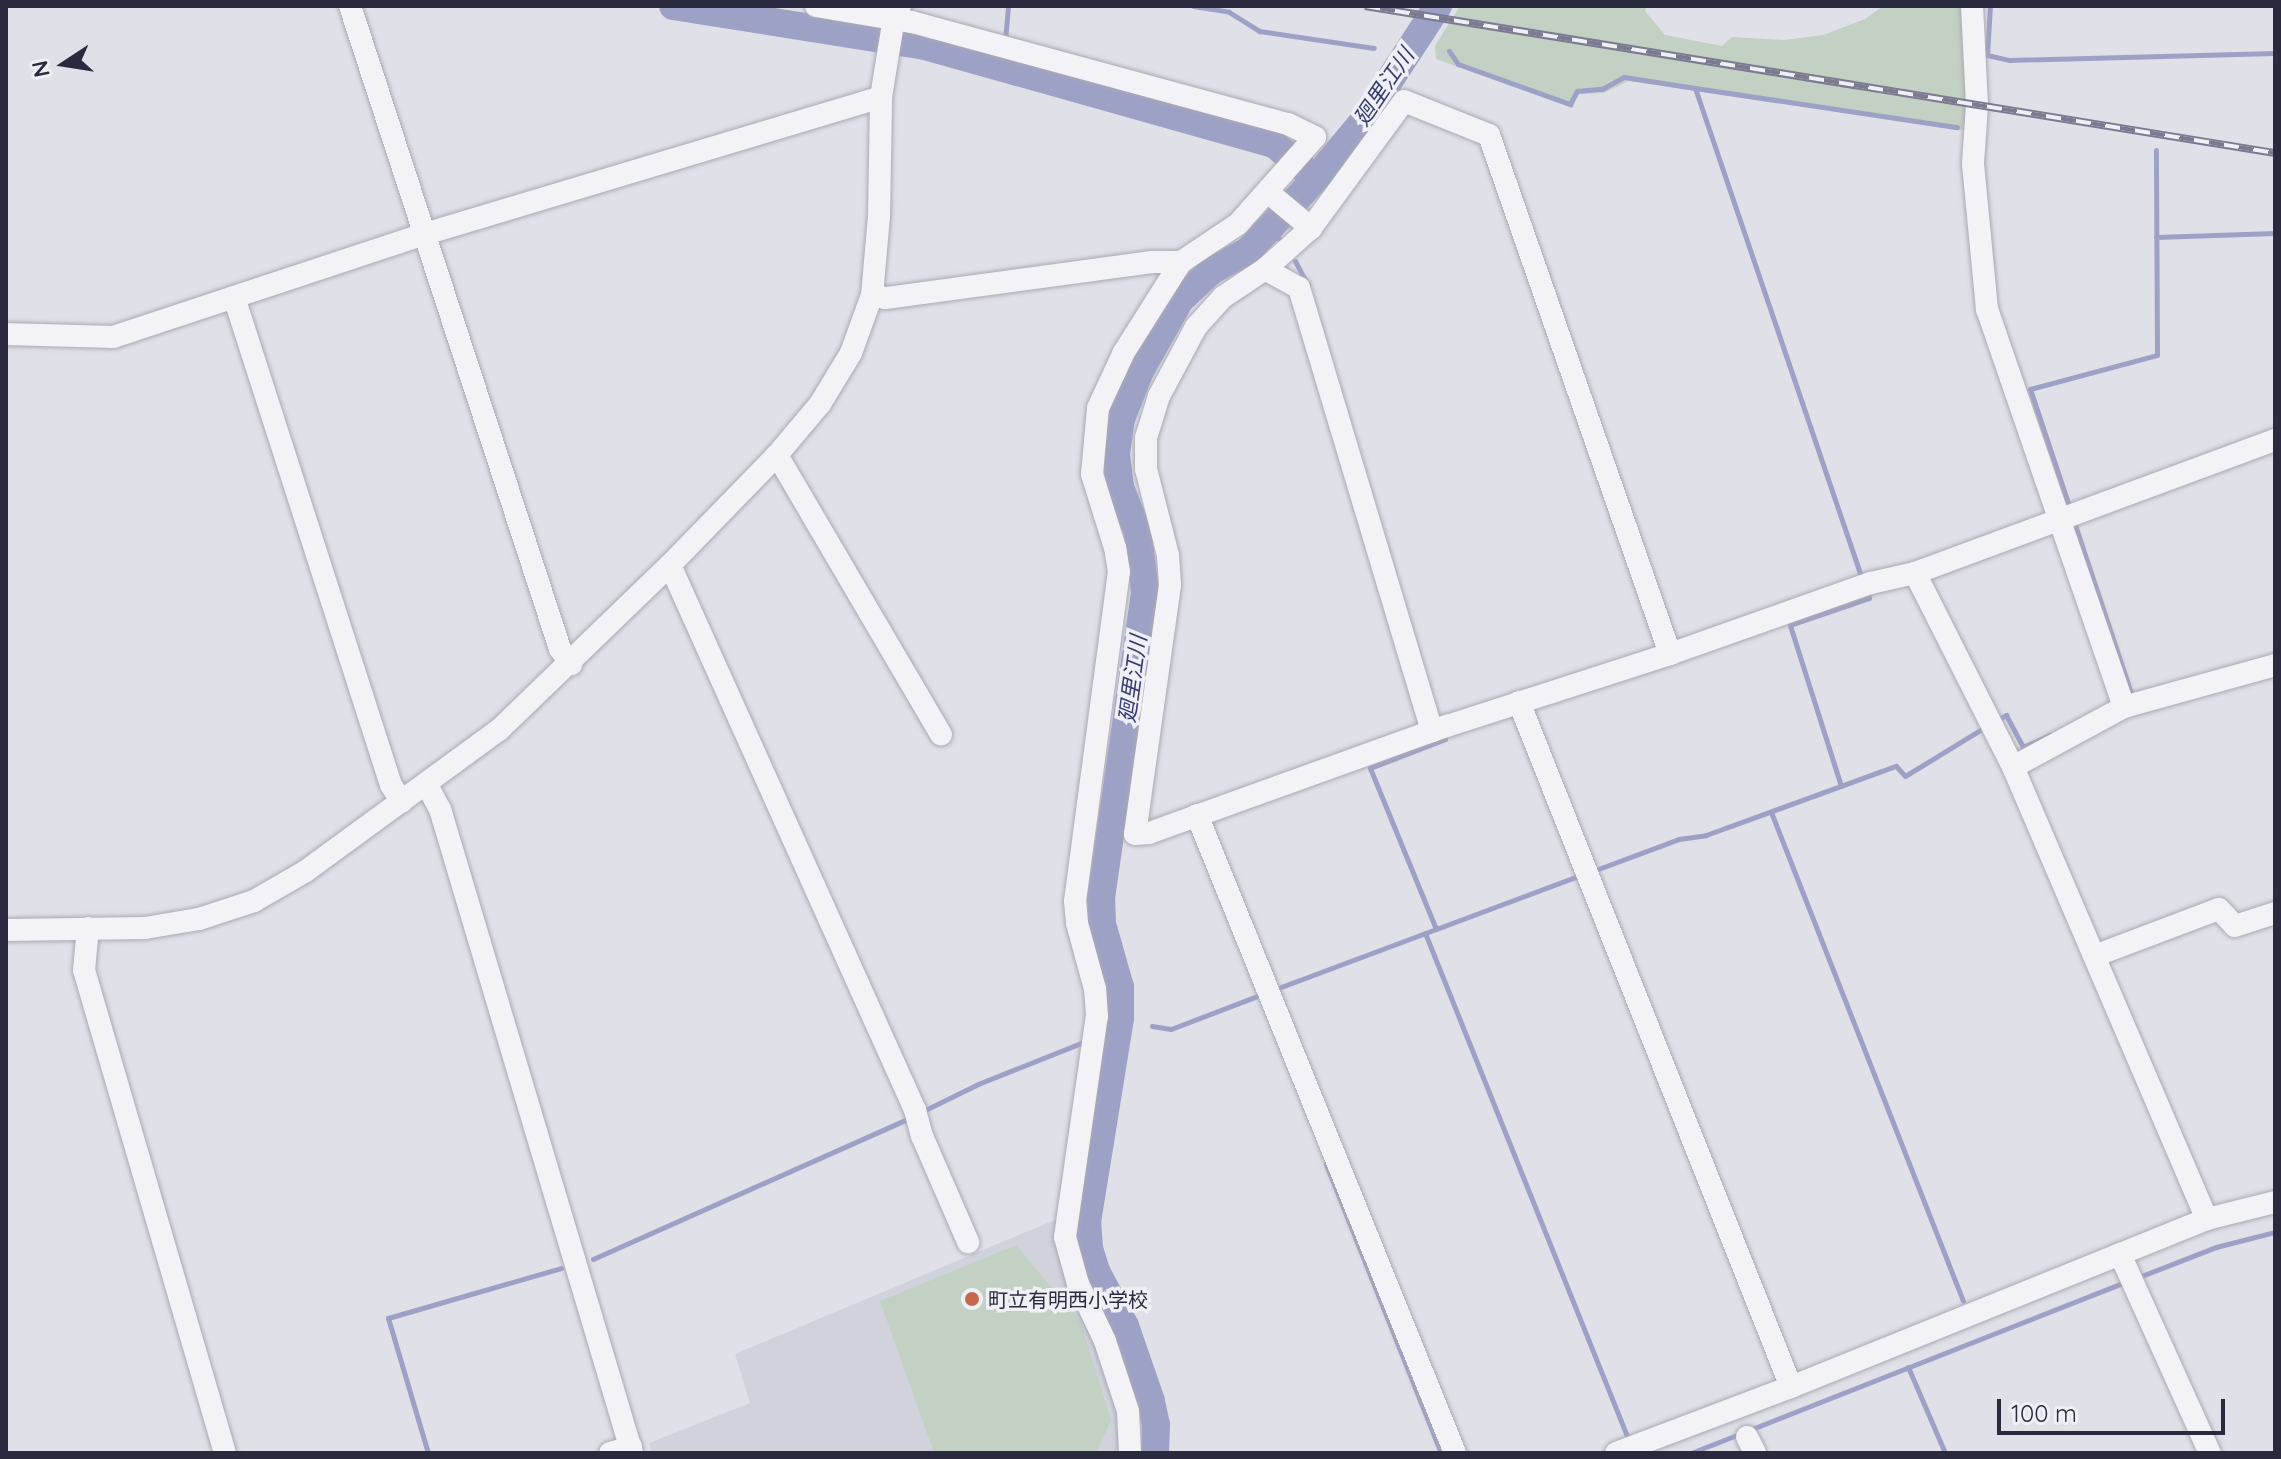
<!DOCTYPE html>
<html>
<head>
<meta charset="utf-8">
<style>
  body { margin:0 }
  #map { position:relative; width:2281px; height:1459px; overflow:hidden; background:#e0e0e8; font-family:Quicksand,"Noto Sans JP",sans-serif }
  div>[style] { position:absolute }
  .built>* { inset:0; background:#d2d2dd }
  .green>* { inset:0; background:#c2d1c4 }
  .stream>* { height:5px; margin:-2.5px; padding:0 2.5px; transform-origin:2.5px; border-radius:2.5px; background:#9da1c6 }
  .river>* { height:28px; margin:-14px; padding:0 14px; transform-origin:14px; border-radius:14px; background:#9da1c6 }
  .roads { filter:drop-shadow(0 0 2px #a9a9b5) drop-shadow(0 0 2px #a9a9b5) }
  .minor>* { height:22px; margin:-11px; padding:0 11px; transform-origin:11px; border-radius:11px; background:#f3f2f7 }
  .rail>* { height:8px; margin-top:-4px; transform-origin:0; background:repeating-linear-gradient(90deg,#efeff6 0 15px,#7b7a91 0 30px); box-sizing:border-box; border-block:2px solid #7b7a91 }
  .dots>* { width:22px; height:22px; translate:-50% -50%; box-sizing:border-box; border:4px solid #efeff6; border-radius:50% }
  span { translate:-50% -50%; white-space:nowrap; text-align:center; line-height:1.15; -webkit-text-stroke:7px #efeff6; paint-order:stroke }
  .poi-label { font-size:20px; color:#2a2a3e }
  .left { translate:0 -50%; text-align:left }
  .water-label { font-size:22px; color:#363a70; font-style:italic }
  .frame { position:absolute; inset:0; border:8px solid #2a2a3e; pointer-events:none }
  .north { position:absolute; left:24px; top:24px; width:80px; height:80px; -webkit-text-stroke:6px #efeff6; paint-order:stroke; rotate:258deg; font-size:22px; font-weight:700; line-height:32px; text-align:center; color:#2a2a3e }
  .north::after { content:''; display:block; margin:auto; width:28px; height:36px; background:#2a2a3e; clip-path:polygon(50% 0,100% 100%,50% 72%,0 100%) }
  .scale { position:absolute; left:1997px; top:1399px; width:228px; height:36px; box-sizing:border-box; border:4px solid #2a2a3e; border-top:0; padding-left:10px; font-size:24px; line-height:28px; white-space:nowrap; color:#2a2a3e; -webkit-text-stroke:6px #efeff6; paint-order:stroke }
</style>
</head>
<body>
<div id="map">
  <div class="built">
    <i style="clip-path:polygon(1057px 1219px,1101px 1341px,1126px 1439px,1119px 1453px,652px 1453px,649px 1443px,750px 1403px,735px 1354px)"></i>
  </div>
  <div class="green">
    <i style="clip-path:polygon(1460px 6px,1646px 6px,1645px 11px,1665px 35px,1722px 46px,1732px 37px,1784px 40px,1823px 35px,1865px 19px,1883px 6px,1967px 6px,1972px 113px,1966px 131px,1629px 81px,1604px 93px,1578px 94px,1573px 108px,1436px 59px,1435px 46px)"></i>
    <i style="clip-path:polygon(1016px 1245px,1081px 1323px,1111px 1420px,1098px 1449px,1088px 1453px,934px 1453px,880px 1301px)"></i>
  </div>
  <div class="stream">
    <i style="left:1193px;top:6px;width:36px;rotate:9deg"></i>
    <i style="left:1229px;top:12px;width:36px;rotate:32deg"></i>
    <i style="left:1259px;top:31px;width:116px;rotate:8.4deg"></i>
    <i style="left:1990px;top:6px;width:49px;rotate:93.5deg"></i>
    <i style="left:1987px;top:55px;width:23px;rotate:13deg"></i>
    <i style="left:2009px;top:60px;width:266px;rotate:-1.5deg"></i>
    <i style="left:1005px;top:41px;width:35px;rotate:-85deg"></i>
    <i style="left:1449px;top:51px;width:16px;rotate:55deg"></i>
    <i style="left:1458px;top:64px;width:119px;rotate:19.7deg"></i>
    <i style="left:1570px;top:104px;width:15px;rotate:-62deg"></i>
    <i style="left:1577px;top:91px;width:25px;rotate:-5deg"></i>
    <i style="left:1602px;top:89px;width:25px;rotate:-29deg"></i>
    <i style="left:1624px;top:77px;width:72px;rotate:8.8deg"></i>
    <i style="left:1695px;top:88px;width:519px;rotate:71.22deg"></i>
    <i style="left:1000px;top:67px;width:12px;rotate:-81deg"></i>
    <i style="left:1695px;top:88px;width:265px;rotate:8.5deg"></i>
    <i style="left:1268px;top:232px;width:13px;rotate:32deg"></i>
    <i style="left:2156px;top:237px;width:119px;rotate:-1.9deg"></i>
    <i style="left:1295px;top:261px;width:27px;rotate:62deg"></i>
    <i style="left:2070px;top:509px;width:126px;rotate:-108.4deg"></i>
    <i style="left:2030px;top:389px;width:131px;rotate:-15deg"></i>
    <i style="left:2157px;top:355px;width:205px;rotate:-90.3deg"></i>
    <i style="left:2074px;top:522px;width:183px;rotate:71.6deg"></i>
    <i style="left:1996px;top:721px;width:12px;rotate:-31deg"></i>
    <i style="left:2006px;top:715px;width:36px;rotate:62deg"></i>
    <i style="left:2023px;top:747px;width:30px;rotate:-24deg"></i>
    <i style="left:1841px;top:786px;width:169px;rotate:-107.6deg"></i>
    <i style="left:1790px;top:625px;width:83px;rotate:-18.9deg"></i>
    <i style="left:1869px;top:598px;width:6px;rotate:-108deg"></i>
    <i style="left:1771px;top:812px;width:525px;rotate:68.56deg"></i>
    <i style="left:1593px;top:871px;width:92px;rotate:-20.4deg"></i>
    <i style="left:1679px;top:839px;width:27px;rotate:-8deg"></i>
    <i style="left:1706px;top:835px;width:202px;rotate:-20deg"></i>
    <i style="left:1896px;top:766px;width:13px;rotate:48deg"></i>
    <i style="left:1905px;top:776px;width:96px;rotate:-31.4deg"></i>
    <i style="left:1436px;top:929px;width:174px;rotate:-112.3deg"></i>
    <i style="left:1370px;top:768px;width:80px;rotate:-21.1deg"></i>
    <i style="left:1445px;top:739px;width:4px;rotate:-117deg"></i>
    <i style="left:1425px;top:933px;width:547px;rotate:68.12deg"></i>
    <i style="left:1281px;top:987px;width:319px;rotate:-20.5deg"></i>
    <i style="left:1120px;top:1018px;width:10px;rotate:17deg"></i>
    <i style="left:1152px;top:1026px;width:19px;rotate:9deg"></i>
    <i style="left:1171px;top:1029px;width:95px;rotate:-20.9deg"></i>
    <i style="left:1100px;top:1042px;width:18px;rotate:6deg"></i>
    <i style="left:923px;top:1111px;width:61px;rotate:-26.1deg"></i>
    <i style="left:978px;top:1084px;width:116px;rotate:-21.7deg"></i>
    <i style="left:1326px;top:1164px;width:311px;rotate:68.3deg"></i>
    <i style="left:593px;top:1259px;width:347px;rotate:-24deg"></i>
    <i style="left:2139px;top:1277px;width:83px;rotate:-21.3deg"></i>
    <i style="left:2216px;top:1247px;width:61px;rotate:-14.3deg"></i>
    <i style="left:1908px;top:1367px;width:94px;rotate:66.7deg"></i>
    <i style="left:428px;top:1453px;width:141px;rotate:-106.5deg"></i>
    <i style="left:388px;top:1318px;width:180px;rotate:-16.1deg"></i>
    <i style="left:1691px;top:1453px;width:467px;rotate:-21.5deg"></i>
  </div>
  <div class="river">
    <i style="left:673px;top:6px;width:255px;rotate:9deg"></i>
    <i style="left:925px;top:46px;width:362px;rotate:15.7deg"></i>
    <i style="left:1274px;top:144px;width:53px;rotate:39.7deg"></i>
    <i style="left:1155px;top:1453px;width:28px;rotate:-88deg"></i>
    <i style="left:1156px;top:1425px;width:25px;rotate:-102deg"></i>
    <i style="left:1151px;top:1401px;width:79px;rotate:-109.1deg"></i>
    <i style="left:1125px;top:1326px;width:62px;rotate:-117.8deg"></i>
    <i style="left:1096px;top:1271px;width:24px;rotate:-107deg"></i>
    <i style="left:1089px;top:1248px;width:26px;rotate:-94deg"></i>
    <i style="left:1087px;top:1222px;width:207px;rotate:-80.8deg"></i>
    <i style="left:1120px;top:1018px;width:31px;rotate:-90deg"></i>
    <i style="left:1120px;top:987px;width:66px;rotate:-105.9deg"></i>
    <i style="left:1102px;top:924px;width:26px;rotate:-92deg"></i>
    <i style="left:1101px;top:898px;width:309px;rotate:-81.8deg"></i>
    <i style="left:1145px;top:592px;width:59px;rotate:-96.8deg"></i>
    <i style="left:1138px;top:533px;width:49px;rotate:-111.4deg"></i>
    <i style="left:1120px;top:487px;width:33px;rotate:-97deg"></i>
    <i style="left:1116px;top:454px;width:35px;rotate:-82deg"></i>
    <i style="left:1121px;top:419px;width:52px;rotate:-68.4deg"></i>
    <i style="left:1140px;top:371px;width:81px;rotate:-60.6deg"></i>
    <i style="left:1180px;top:300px;width:42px;rotate:-43.1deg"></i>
    <i style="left:1211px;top:271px;width:42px;rotate:-28.4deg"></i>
    <i style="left:1248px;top:251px;width:100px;rotate:-47deg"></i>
    <i style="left:1316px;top:178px;width:70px;rotate:-50.2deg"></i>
    <i style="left:1361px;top:124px;width:141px;rotate:-56.9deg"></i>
  </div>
  <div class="roads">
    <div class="minor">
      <i style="left:350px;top:6px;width:676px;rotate:71.91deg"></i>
      <i style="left:560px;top:649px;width:19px;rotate:54deg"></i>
      <i style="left:816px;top:6px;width:97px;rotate:9.5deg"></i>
      <i style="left:912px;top:22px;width:390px;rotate:15.2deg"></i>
      <i style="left:1288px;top:124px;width:30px;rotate:26deg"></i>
      <i style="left:1315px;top:137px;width:116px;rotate:131.5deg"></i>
      <i style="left:1238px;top:224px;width:69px;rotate:146.3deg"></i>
      <i style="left:1181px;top:262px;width:29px;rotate:180deg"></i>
      <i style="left:1152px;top:262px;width:269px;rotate:172.3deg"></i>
      <i style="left:885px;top:298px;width:13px;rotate:-167deg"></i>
      <i style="left:1972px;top:6px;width:99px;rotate:87.1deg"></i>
      <i style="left:1977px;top:105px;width:59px;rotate:93.9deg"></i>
      <i style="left:1973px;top:164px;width:146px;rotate:84.5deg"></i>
      <i style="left:1987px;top:309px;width:421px;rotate:71deg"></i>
      <i style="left:1269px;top:193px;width:55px;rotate:39.8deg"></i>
      <i style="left:1265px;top:269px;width:50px;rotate:146.3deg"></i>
      <i style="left:1223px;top:297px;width:40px;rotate:132deg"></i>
      <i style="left:1196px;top:327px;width:78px;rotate:118.2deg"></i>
      <i style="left:1159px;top:396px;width:44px;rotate:107.2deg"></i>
      <i style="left:1146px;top:438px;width:31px;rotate:90deg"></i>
      <i style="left:1146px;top:469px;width:89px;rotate:75.7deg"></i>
      <i style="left:1168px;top:555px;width:30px;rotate:86deg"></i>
      <i style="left:1170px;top:585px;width:251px;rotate:98deg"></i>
      <i style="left:1135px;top:834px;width:14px;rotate:-4deg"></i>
      <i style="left:1149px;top:833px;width:317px;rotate:-19.8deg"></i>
      <i style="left:1447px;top:726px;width:234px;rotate:-17.9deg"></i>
      <i style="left:1670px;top:654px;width:213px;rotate:-19.5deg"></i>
      <i style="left:1871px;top:583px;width:45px;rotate:-12.8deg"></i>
      <i style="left:1915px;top:573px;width:384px;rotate:-20.3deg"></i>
      <i style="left:234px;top:297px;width:513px;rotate:72.17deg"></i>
      <i style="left:391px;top:785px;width:20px;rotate:57deg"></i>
      <i style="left:6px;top:334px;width:107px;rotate:1.6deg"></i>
      <i style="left:113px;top:337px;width:329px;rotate:-18.3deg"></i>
      <i style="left:425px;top:234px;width:476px;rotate:-16.7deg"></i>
      <i style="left:777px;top:455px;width:324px;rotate:59.6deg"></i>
      <i style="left:670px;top:565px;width:598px;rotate:65.79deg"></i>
      <i style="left:915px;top:1110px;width:27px;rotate:75deg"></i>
      <i style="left:922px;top:1136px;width:116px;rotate:66.5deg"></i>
      <i style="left:1915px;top:573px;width:217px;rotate:63.2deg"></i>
      <i style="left:2013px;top:767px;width:492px;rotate:66.8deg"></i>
      <i style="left:1519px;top:702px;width:737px;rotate:68.34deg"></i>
      <i style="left:1432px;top:731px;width:463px;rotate:-106.7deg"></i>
      <i style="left:1299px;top:288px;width:39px;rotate:-151deg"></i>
      <i style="left:1265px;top:269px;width:62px;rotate:-41.7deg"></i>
      <i style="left:1311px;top:228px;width:157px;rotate:-53.8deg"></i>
      <i style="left:1404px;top:101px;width:92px;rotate:21.8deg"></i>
      <i style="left:1489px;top:135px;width:550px;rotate:70.77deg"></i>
      <i style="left:2013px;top:767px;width:126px;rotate:-28.4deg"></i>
      <i style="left:2124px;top:707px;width:157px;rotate:-15.5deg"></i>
      <i style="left:427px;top:785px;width:27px;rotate:62deg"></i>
      <i style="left:440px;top:809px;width:672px;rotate:73.4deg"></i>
      <i style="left:1197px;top:815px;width:688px;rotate:67.98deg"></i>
      <i style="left:88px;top:928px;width:42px;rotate:95.4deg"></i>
      <i style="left:84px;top:970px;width:503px;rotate:73.73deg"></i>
      <i style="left:6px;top:930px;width:139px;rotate:-0.8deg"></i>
      <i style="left:145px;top:928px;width:55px;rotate:-9.5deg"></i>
      <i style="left:199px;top:919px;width:58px;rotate:-18.1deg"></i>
      <i style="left:254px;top:901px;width:60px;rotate:-30deg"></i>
      <i style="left:306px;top:871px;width:239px;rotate:-36.2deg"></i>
      <i style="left:499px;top:730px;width:238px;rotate:-44deg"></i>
      <i style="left:670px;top:565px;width:153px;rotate:-45.8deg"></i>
      <i style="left:777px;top:455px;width:67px;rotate:-49.9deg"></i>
      <i style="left:820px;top:404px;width:60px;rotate:-58.7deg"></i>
      <i style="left:851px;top:353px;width:62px;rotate:-70.1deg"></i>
      <i style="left:872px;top:295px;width:78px;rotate:-84.9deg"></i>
      <i style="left:879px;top:217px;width:120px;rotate:-89deg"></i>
      <i style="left:881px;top:97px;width:80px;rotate:-80.7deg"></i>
      <i style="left:894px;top:18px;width:13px;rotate:-63deg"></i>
      <i style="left:2097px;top:955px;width:130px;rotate:-20.7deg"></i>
      <i style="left:2219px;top:909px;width:23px;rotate:47deg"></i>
      <i style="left:2235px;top:926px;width:42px;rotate:-18deg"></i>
      <i style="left:2120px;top:1254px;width:218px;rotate:65.7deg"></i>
      <i style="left:1747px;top:1437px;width:18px;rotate:63deg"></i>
      <i style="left:610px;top:1453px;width:22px;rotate:-16deg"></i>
      <i style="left:1130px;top:1453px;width:42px;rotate:-92.7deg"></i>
      <i style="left:1128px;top:1411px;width:74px;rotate:-108.2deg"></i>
      <i style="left:1105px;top:1341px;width:63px;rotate:-115.3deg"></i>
      <i style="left:1078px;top:1284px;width:49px;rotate:-105.5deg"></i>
      <i style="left:1065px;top:1237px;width:223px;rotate:-81.8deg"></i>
      <i style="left:1097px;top:1016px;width:27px;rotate:-94deg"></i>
      <i style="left:1095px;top:989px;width:68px;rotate:-105.3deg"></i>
      <i style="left:1077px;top:923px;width:22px;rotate:-95deg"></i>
      <i style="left:1075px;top:901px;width:332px;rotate:-82.4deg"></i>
      <i style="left:1119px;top:572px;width:24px;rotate:-99deg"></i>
      <i style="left:1115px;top:548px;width:77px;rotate:-107.3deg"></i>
      <i style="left:1092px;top:474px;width:66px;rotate:-84.8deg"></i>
      <i style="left:1098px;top:408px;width:62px;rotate:-65.1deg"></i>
      <i style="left:1124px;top:352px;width:107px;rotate:-57.7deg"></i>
      <i style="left:1616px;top:1453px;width:187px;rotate:-20.7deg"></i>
      <i style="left:1791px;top:1387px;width:449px;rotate:-22deg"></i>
      <i style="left:2207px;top:1219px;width:70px;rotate:-14deg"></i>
    </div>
  </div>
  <div class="rail">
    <i style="left:1365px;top:6px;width:922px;rotate:9.18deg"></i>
  </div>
  <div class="dots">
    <i style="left:972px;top:1299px;background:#c5694d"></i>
  </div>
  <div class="poi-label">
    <span class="left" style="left:988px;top:1299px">町立有明西小学校</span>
  </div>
  <div class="water-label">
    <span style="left:1384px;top:87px;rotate:-56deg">廻里江川</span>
    <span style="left:1133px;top:679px;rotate:-82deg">廻里江川</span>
  </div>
  <div class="frame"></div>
  <div class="north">N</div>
  <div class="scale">100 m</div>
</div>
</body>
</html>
